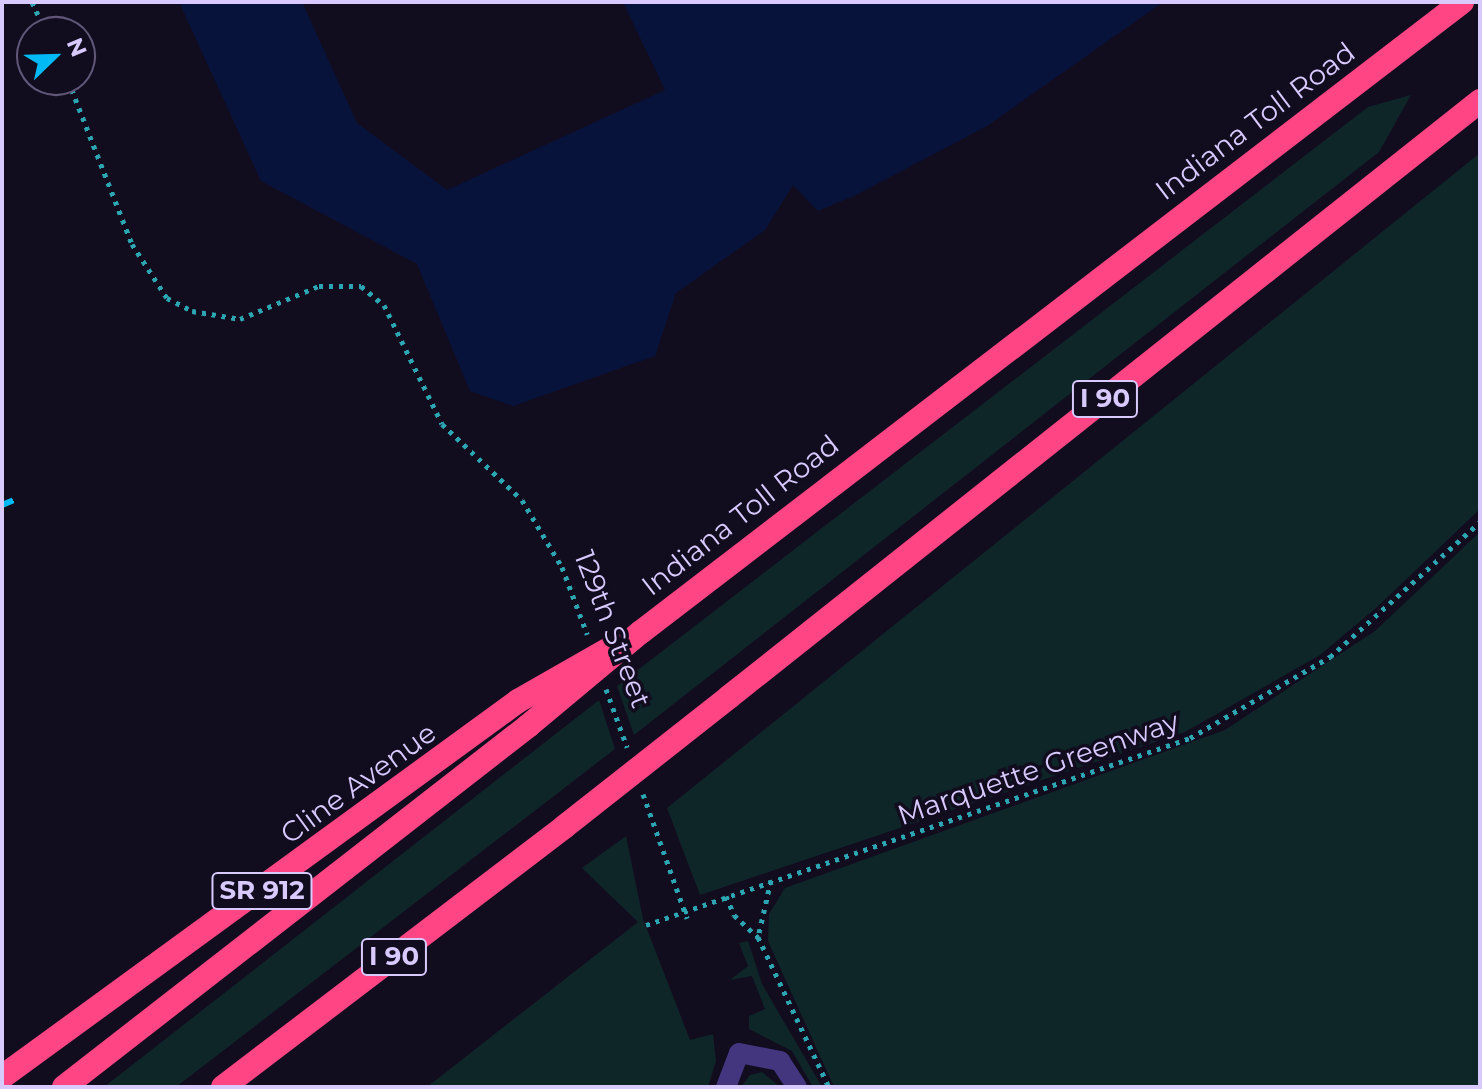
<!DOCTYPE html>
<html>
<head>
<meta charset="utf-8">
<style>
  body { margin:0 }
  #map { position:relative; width:1482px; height:1089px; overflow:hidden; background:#120c1f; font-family:Montserrat,sans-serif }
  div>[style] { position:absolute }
  .green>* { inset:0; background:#0f2629 }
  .water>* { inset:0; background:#08133c }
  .path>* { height:5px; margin-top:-2.5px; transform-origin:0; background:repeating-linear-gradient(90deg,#2ba6b2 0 4px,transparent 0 10px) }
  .minor>* { height:20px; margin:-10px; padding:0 10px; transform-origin:10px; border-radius:10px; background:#43367f }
  .motorway>* { height:24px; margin:-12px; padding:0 12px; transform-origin:12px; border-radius:12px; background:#ff4583 }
  .rail>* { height:6px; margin-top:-3px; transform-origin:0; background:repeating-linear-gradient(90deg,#00b9f5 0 12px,transparent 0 22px) }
  .motorway-bridge>* { height:24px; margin:-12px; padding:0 12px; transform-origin:12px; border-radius:12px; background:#ff4583 }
  span { translate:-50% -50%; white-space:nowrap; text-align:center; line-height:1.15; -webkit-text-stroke:7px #120c1f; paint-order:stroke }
  .shield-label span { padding:2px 6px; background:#120c1f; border:2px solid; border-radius:6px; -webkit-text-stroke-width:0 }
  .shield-label { font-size:26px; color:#d8caff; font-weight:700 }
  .street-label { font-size:28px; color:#d8caff }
  .frame { position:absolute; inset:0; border:4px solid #d8caff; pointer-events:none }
  .north { position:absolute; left:16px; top:16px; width:80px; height:80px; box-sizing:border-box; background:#120c1f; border:2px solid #615879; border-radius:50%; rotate:67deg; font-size:22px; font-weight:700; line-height:32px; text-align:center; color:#d8caff }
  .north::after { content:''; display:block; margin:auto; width:28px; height:36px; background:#00b9f5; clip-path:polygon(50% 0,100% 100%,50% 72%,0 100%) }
</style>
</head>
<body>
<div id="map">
  <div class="green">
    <i style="clip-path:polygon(1411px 95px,1379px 152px,634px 735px,617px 686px,1368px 107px)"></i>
    <i style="clip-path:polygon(1480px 153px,1480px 509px,1376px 608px,1320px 655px,1185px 732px,700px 895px,667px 808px)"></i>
    <i style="clip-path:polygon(1480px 532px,1480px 1087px,834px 1087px,768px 941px,769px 914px,785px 888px,1225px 730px,1375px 631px)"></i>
    <i style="clip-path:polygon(599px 700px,615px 749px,176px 1087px,104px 1087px)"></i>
    <i style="clip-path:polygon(626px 836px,643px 919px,690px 1040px,713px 1034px,716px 1061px,708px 1087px,427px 1087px,638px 922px,582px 868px)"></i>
    <i style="clip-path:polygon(748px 941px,762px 984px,822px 1087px,813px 1087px,792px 1051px,749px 1029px,749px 1016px,765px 1009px,752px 976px,730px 980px,748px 966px,739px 943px)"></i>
    <i style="clip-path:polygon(762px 1072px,780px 1087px,741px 1087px,750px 1075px)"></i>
  </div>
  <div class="water">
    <i style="clip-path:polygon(179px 2px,302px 2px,357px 123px,447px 190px,665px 90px,623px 2px,1163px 2px,987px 126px,856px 195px,818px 211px,793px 185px,765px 230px,676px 293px,655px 356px,513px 406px,470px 391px,417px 264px,261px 181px)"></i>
  </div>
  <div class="path">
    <i style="left:32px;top:2px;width:33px;rotate:65deg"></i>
    <i style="left:68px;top:80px;width:176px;rotate:68.7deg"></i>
    <i style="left:132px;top:244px;width:64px;rotate:57.1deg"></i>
    <i style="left:167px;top:298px;width:28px;rotate:27deg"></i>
    <i style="left:192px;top:311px;width:49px;rotate:9.5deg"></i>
    <i style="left:240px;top:319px;width:86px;rotate:-22.7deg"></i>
    <i style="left:319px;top:286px;width:42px"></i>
    <i style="left:361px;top:286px;width:30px;rotate:40deg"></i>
    <i style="left:384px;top:305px;width:132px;rotate:64deg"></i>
    <i style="left:442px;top:424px;width:110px;rotate:43.5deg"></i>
    <i style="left:522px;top:500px;width:78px;rotate:59.2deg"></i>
    <i style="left:562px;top:567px;width:72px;rotate:69.5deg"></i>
    <i style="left:606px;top:689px;width:62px;rotate:70.1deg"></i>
    <i style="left:643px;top:794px;width:132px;rotate:70.5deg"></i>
    <i style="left:771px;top:880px;width:58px;rotate:102.8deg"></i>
    <i style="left:758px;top:937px;width:166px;rotate:64.7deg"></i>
    <i style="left:726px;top:896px;width:21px;rotate:67deg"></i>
    <i style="left:734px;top:915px;width:33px;rotate:43deg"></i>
    <i style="left:646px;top:925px;width:575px;rotate:-18.97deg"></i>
    <i style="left:1190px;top:738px;width:162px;rotate:-30.1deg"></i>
    <i style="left:1330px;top:657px;width:202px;rotate:-42deg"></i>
  </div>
  <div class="minor">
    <i style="left:726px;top:1087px;width:36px;rotate:-69deg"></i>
    <i style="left:739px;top:1053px;width:42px;rotate:11deg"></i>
    <i style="left:780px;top:1061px;width:31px;rotate:57deg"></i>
  </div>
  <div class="motorway">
    <i style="left:641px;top:632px;width:1035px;rotate:-37.5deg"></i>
    <i style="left:729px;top:697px;width:959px;rotate:-38.44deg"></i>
    <i style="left:2px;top:1077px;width:638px;rotate:-36.08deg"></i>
    <i style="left:64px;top:1087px;width:588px;rotate:-37.88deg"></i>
    <i style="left:223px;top:1087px;width:429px;rotate:-37.3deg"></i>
  </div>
  <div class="rail">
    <i style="left:2px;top:505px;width:15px;rotate:-23deg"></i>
  </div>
  <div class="motorway-bridge">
    <i style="left:518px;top:701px;width:103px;rotate:-29.8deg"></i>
    <i style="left:528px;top:726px;width:147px;rotate:-39.8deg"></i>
    <i style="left:564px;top:827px;width:210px;rotate:-38.2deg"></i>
  </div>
  <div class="shield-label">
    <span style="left:1105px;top:399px">I 90</span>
    <span style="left:262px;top:891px">SR 912</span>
    <span style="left:394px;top:957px">I 90</span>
  </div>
  <div class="street-label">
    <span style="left:1255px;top:121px;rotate:-37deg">Indiana Toll Road</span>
    <span style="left:740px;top:515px;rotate:-38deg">Indiana Toll Road</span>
    <span style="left:613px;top:629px;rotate:69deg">129th Street</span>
    <span style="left:1038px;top:768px;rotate:-19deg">Marquette Greenway</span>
    <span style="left:358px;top:783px;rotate:-36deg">Cline Avenue</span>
  </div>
  <div class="frame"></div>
  <div class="north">N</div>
</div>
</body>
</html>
